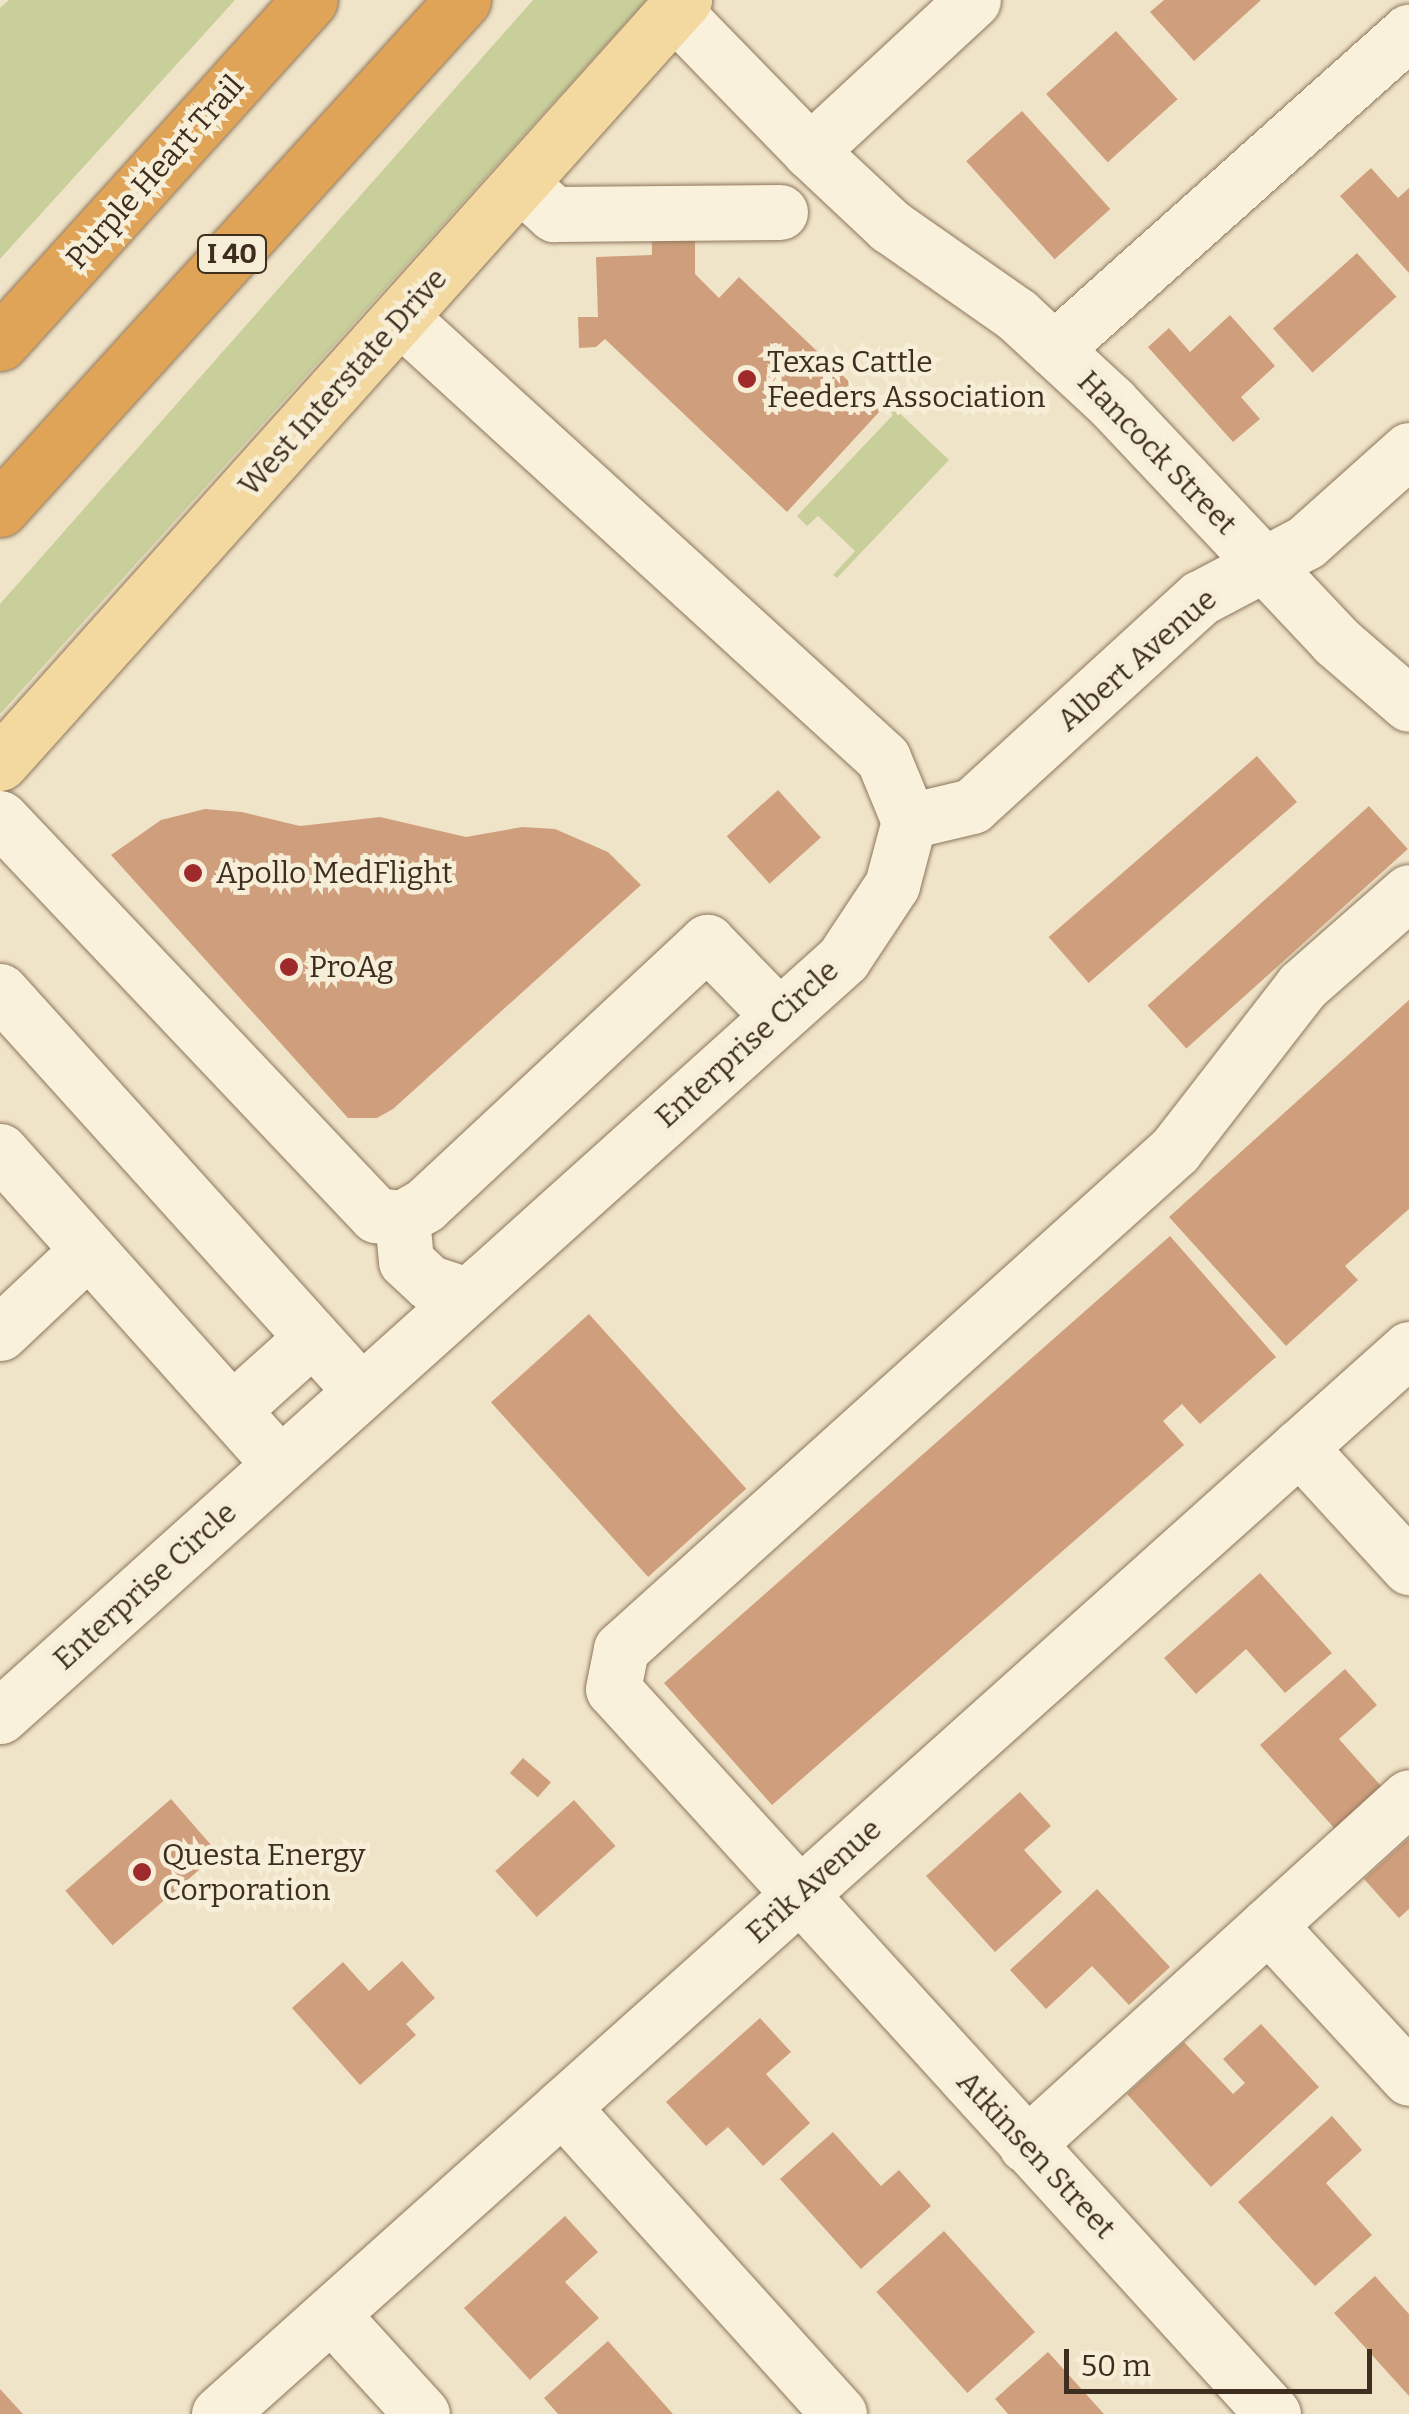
<!DOCTYPE html>
<html>
<head>
<meta charset="utf-8">
<style>
  body { margin:0 }
  #map { position:relative; width:1409px; height:2414px; overflow:hidden; background:#f0e4c8; font-family:Bitter,serif }
  div>[style] { position:absolute }
  .green>* { inset:0; background:#c9cf9b }
  .building>* { inset:0; background:#cf9f7d; transform-origin:0 0 }
  .roads { filter:drop-shadow(0 0 2px #8d765c) drop-shadow(0 0 2px #8d765c) }
  .minor>* { height:55px; margin:-27.5px; padding:0 27.5px; transform-origin:27.5px; border-radius:27.5px; background:#faf1dc }
  .major>* { height:55px; margin:-27.5px; padding:0 27.5px; transform-origin:27.5px; border-radius:27.5px; background:#f3d9a0 }
  .highway>* { height:55px; margin:-27.5px; padding:0 27.5px; transform-origin:27.5px; border-radius:27.5px; background:#e0a458 }
  .dots>* { width:28px; height:28px; translate:-50% -50%; box-sizing:border-box; border:5px solid #f7eed8; border-radius:50% }
  span { translate:-50% -50%; white-space:nowrap; text-align:center; line-height:1.15; -webkit-text-stroke:9px #f7eed8; paint-order:stroke }
  .shield-label span { padding:2px 8px; background:#f7eed8; border:2px solid; border-radius:8px; -webkit-text-stroke-width:0 }
  .shield-label { font-size:28px; color:#3d2e20; font-weight:700 }
  .street-label { font-size:30px; color:#3d2e20 }
  .poi-label { font-size:30px; color:#3d2e20 }
  .left { translate:0 -50%; text-align:left }
  .scale { position:absolute; left:1064px; top:2349px; width:308px; height:45px; box-sizing:border-box; border:5px solid #3d2e20; border-top:0; padding-left:12px; font-size:30px; line-height:35px; white-space:nowrap; color:#3d2e20; -webkit-text-stroke:8px #f7eed8; paint-order:stroke }
</style>
</head>
<body>
<div id="map">
  <div class="green">
    <i style="clip-path:polygon(9px 0,235px 0,0 259px,0 8px)"></i>
    <i style="clip-path:polygon(533px 0,646px 0,0 714px,0 604px)"></i>
    <i style="clip-path:polygon(891px 405px,949px 460px,837px 578px,833px 575px,855px 551px,818px 516px,807px 526px,797px 516px,893px 415px,888px 408px)"></i>
  </div>
  <div class="building">
    <i style="clip-path:polygon(1164px 0,1261px 0,1194px 61px,1150px 12px)"></i>
    <i style="left:1116px;top:31px;width:92px;height:94px;rotate:48deg"></i>
    <i style="left:1022px;top:111px;width:132px;height:75px;rotate:48deg"></i>
    <i style="clip-path:polygon(1371px 168px,1398px 198px,1409px 188px,1409px 273px,1340px 196px)"></i>
    <i style="clip-path:polygon(651px 196px,695px 235px,695px 274px,719px 298px,739px 277px,880px 411px,787px 512px,605px 339px,596px 347px,579px 348px,578px 317px,598px 317px,596px 257px,652px 255px)"></i>
    <i style="left:1357px;top:253px;width:59px;height:113px;rotate:48deg"></i>
    <i style="clip-path:polygon(1230px 315px,1275px 366px,1241px 397px,1260px 419px,1233px 442px,1148px 347px,1169px 328px,1190px 352px)"></i>
    <i style="left:1257px;top:756px;width:61px;height:276px;rotate:49deg"></i>
    <i style="left:778px;top:790px;width:64px;height:69px;rotate:48deg"></i>
    <i style="left:1369px;top:806px;width:58px;height:298px;rotate:48deg"></i>
    <i style="clip-path:polygon(205px 809px,242px 812px,300px 826px,380px 817px,466px 837px,522px 827px,555px 829px,608px 852px,641px 885px,393px 1109px,377px 1118px,348px 1118px,111px 855px,161px 820px)"></i>
    <i style="clip-path:polygon(1409px 1000px,1409px 1209px,1345px 1266px,1358px 1280px,1286px 1346px,1169px 1217px)"></i>
    <i style="clip-path:polygon(1170px 1236px,1276px 1357px,1200px 1424px,1182px 1404px,1163px 1421px,1184px 1445px,772px 1805px,664px 1683px)"></i>
    <i style="left:589px;top:1314px;width:235px;height:132px;rotate:48deg"></i>
    <i style="clip-path:polygon(1260px 1573px,1332px 1653px,1285px 1693px,1246px 1649px,1196px 1694px,1164px 1658px)"></i>
    <i style="clip-path:polygon(1345px 1669px,1377px 1705px,1339px 1739px,1382px 1787px,1335px 1829px,1260px 1745px)"></i>
    <i style="left:523px;top:1758px;width:37px;height:20px;rotate:41deg"></i>
    <i style="clip-path:polygon(1020px 1792px,1051px 1826px,1024px 1850px,1062px 1892px,995px 1952px,926px 1876px)"></i>
    <i style="left:171px;top:1799px;width:72px;height:140px;rotate:49deg"></i>
    <i style="left:574px;top:1800px;width:62px;height:106px;rotate:48deg"></i>
    <i style="clip-path:polygon(1409px 1838px,1409px 1909px,1399px 1918px,1364px 1879px)"></i>
    <i style="clip-path:polygon(1097px 1889px,1170px 1967px,1129px 2005px,1092px 1966px,1046px 2009px,1010px 1970px)"></i>
    <i style="clip-path:polygon(402px 1961px,435px 1998px,406px 2024px,416px 2035px,360px 2085px,292px 2008px,343px 1962px,369px 1991px)"></i>
    <i style="clip-path:polygon(760px 2018px,791px 2052px,766px 2074px,810px 2123px,763px 2166px,728px 2127px,706px 2146px,666px 2102px)"></i>
    <i style="clip-path:polygon(1261px 2024px,1319px 2087px,1211px 2187px,1127px 2094px,1184px 2042px,1233px 2094px,1245px 2083px,1223px 2059px)"></i>
    <i style="clip-path:polygon(1332px 2116px,1362px 2150px,1326px 2183px,1372px 2235px,1315px 2286px,1238px 2202px)"></i>
    <i style="clip-path:polygon(833px 2132px,881px 2186px,899px 2170px,931px 2206px,861px 2269px,780px 2179px)"></i>
    <i style="clip-path:polygon(565px 2216px,598px 2252px,565px 2282px,599px 2318px,530px 2380px,464px 2308px)"></i>
    <i style="left:944px;top:2231px;width:136px;height:91px;rotate:48deg"></i>
    <i style="clip-path:polygon(1375px 2276px,1409px 2314px,1409px 2396px,1334px 2313px)"></i>
    <i style="clip-path:polygon(608px 2341px,673px 2414px,558px 2414px,544px 2398px)"></i>
    <i style="clip-path:polygon(1048px 2352px,1104px 2414px,1008px 2414px,995px 2399px)"></i>
    <i style="clip-path:polygon(0 2389px,23px 2414px,0 2414px)"></i>
  </div>
  <div class="roads">
    <div class="minor">
      <i style="left:674px;top:11px;width:195px;rotate:45.8deg"></i>
      <i style="left:810px;top:151px;width:110px;rotate:43.2deg"></i>
      <i style="left:890px;top:226px;width:155px;rotate:35deg"></i>
      <i style="left:1017px;top:315px;width:128px;rotate:42.8deg"></i>
      <i style="left:1111px;top:402px;width:328px;rotate:46.7deg"></i>
      <i style="left:1336px;top:641px;width:96px;rotate:40.8deg"></i>
      <i style="left:810px;top:151px;width:222px;rotate:-42.8deg"></i>
      <i style="left:521px;top:184px;width:45px;rotate:42.3deg"></i>
      <i style="left:554px;top:214px;width:226px;rotate:-0.5deg"></i>
      <i style="left:1054px;top:349px;width:476px;rotate:-41.8deg"></i>
      <i style="left:0;top:818px;width:547px;rotate:46.56deg"></i>
      <i style="left:376px;top:1215px;width:26px;rotate:7deg"></i>
      <i style="left:402px;top:1218px;width:26px;rotate:-29deg"></i>
      <i style="left:425px;top:1205px;width:386px;rotate:-43deg"></i>
      <i style="left:707px;top:942px;width:103px;rotate:45.8deg"></i>
      <i style="left:909px;top:821px;width:65px;rotate:-13.4deg"></i>
      <i style="left:972px;top:806px;width:309px;rotate:-42.4deg"></i>
      <i style="left:1200px;top:598px;width:120px;rotate:-27.8deg"></i>
      <i style="left:1306px;top:542px;width:138px;rotate:-41.8deg"></i>
      <i style="left:0;top:991px;width:539px;rotate:47.93deg"></i>
      <i style="left:0;top:1151px;width:420px;rotate:48.2deg"></i>
      <i style="left:402px;top:1218px;width:43px;rotate:84.7deg"></i>
      <i style="left:406px;top:1261px;width:33px;rotate:43deg"></i>
      <i style="left:430px;top:1283px;width:40px;rotate:18deg"></i>
      <i style="left:0;top:1333px;width:121px;rotate:-43.3deg"></i>
      <i style="left:232px;top:1410px;width:108px;rotate:-42deg"></i>
      <i style="left:1299px;top:1447px;width:163px;rotate:47.5deg"></i>
      <i style="left:0;top:1716px;width:1133px;rotate:-41.92deg"></i>
      <i style="left:843px;top:959px;width:89px;rotate:-56.5deg"></i>
      <i style="left:892px;top:885px;width:66px;rotate:-75.1deg"></i>
      <i style="left:909px;top:821px;width:68px;rotate:-112.4deg"></i>
      <i style="left:883px;top:758px;width:653px;rotate:-137.61deg"></i>
      <i style="left:1268px;top:1925px;width:208px;rotate:47.3deg"></i>
      <i style="left:562px;top:2107px;width:413px;rotate:47.9deg"></i>
      <i style="left:1026px;top:2145px;width:517px;rotate:-42.26deg"></i>
      <i style="left:331px;top:2314px;width:135px;rotate:47.7deg"></i>
      <i style="left:219px;top:2414px;width:1597px;rotate:-41.83deg"></i>
      <i style="left:1273px;top:2414px;width:980px;rotate:-132.31deg"></i>
      <i style="left:613px;top:1689px;width:41px;rotate:-78.7deg"></i>
      <i style="left:621px;top:1649px;width:746px;rotate:-42.01deg"></i>
      <i style="left:1175px;top:1150px;width:207px;rotate:-52.2deg"></i>
      <i style="left:1302px;top:986px;width:142px;rotate:-41.3deg"></i>
    </div>
    <div class="major">
      <i style="left:0;top:763px;width:1025px;rotate:-48.13deg"></i>
    </div>
    <div class="highway">
      <i style="left:0;top:343px;width:462px;rotate:-47.9deg"></i>
      <i style="left:0;top:509px;width:688px;rotate:-47.71deg"></i>
    </div>
  </div>
  <div class="dots">
    <i style="left:747px;top:379px;background:#9e2a2b"></i>
    <i style="left:193px;top:873px;background:#9e2a2b"></i>
    <i style="left:289px;top:967px;background:#9e2a2b"></i>
    <i style="left:142px;top:1872px;background:#9e2a2b"></i>
  </div>
  <div class="shield-label">
    <span style="left:232px;top:254px">I 40</span>
  </div>
  <div class="street-label">
    <span style="left:155px;top:172px;rotate:-48deg">Purple Heart Trail</span>
    <span style="left:343px;top:382px;rotate:-48deg">West Interstate Drive</span>
    <span style="left:1157px;top:453px;rotate:46deg">Hancock Street</span>
    <span style="left:1137px;top:660px;rotate:-41deg">Albert Avenue</span>
    <span style="left:747px;top:1044px;rotate:-42deg">Enterprise Circle</span>
    <span style="left:145px;top:1586px;rotate:-42deg">Enterprise Circle</span>
    <span style="left:814px;top:1881px;rotate:-42deg">Erik Avenue</span>
    <span style="left:1036px;top:2155px;rotate:47deg">Atkinsen Street</span>
  </div>
  <div class="poi-label">
    <span class="left" style="left:767px;top:379px">Texas Cattle<br>Feeders Association</span>
    <span class="left" style="left:216px;top:873px">Apollo MedFlight</span>
    <span class="left" style="left:309px;top:967px">ProAg</span>
    <span class="left" style="left:162px;top:1872px">Questa Energy<br>Corporation</span>
  </div>
  <div class="scale">50 m</div>
</div>
</body>
</html>
